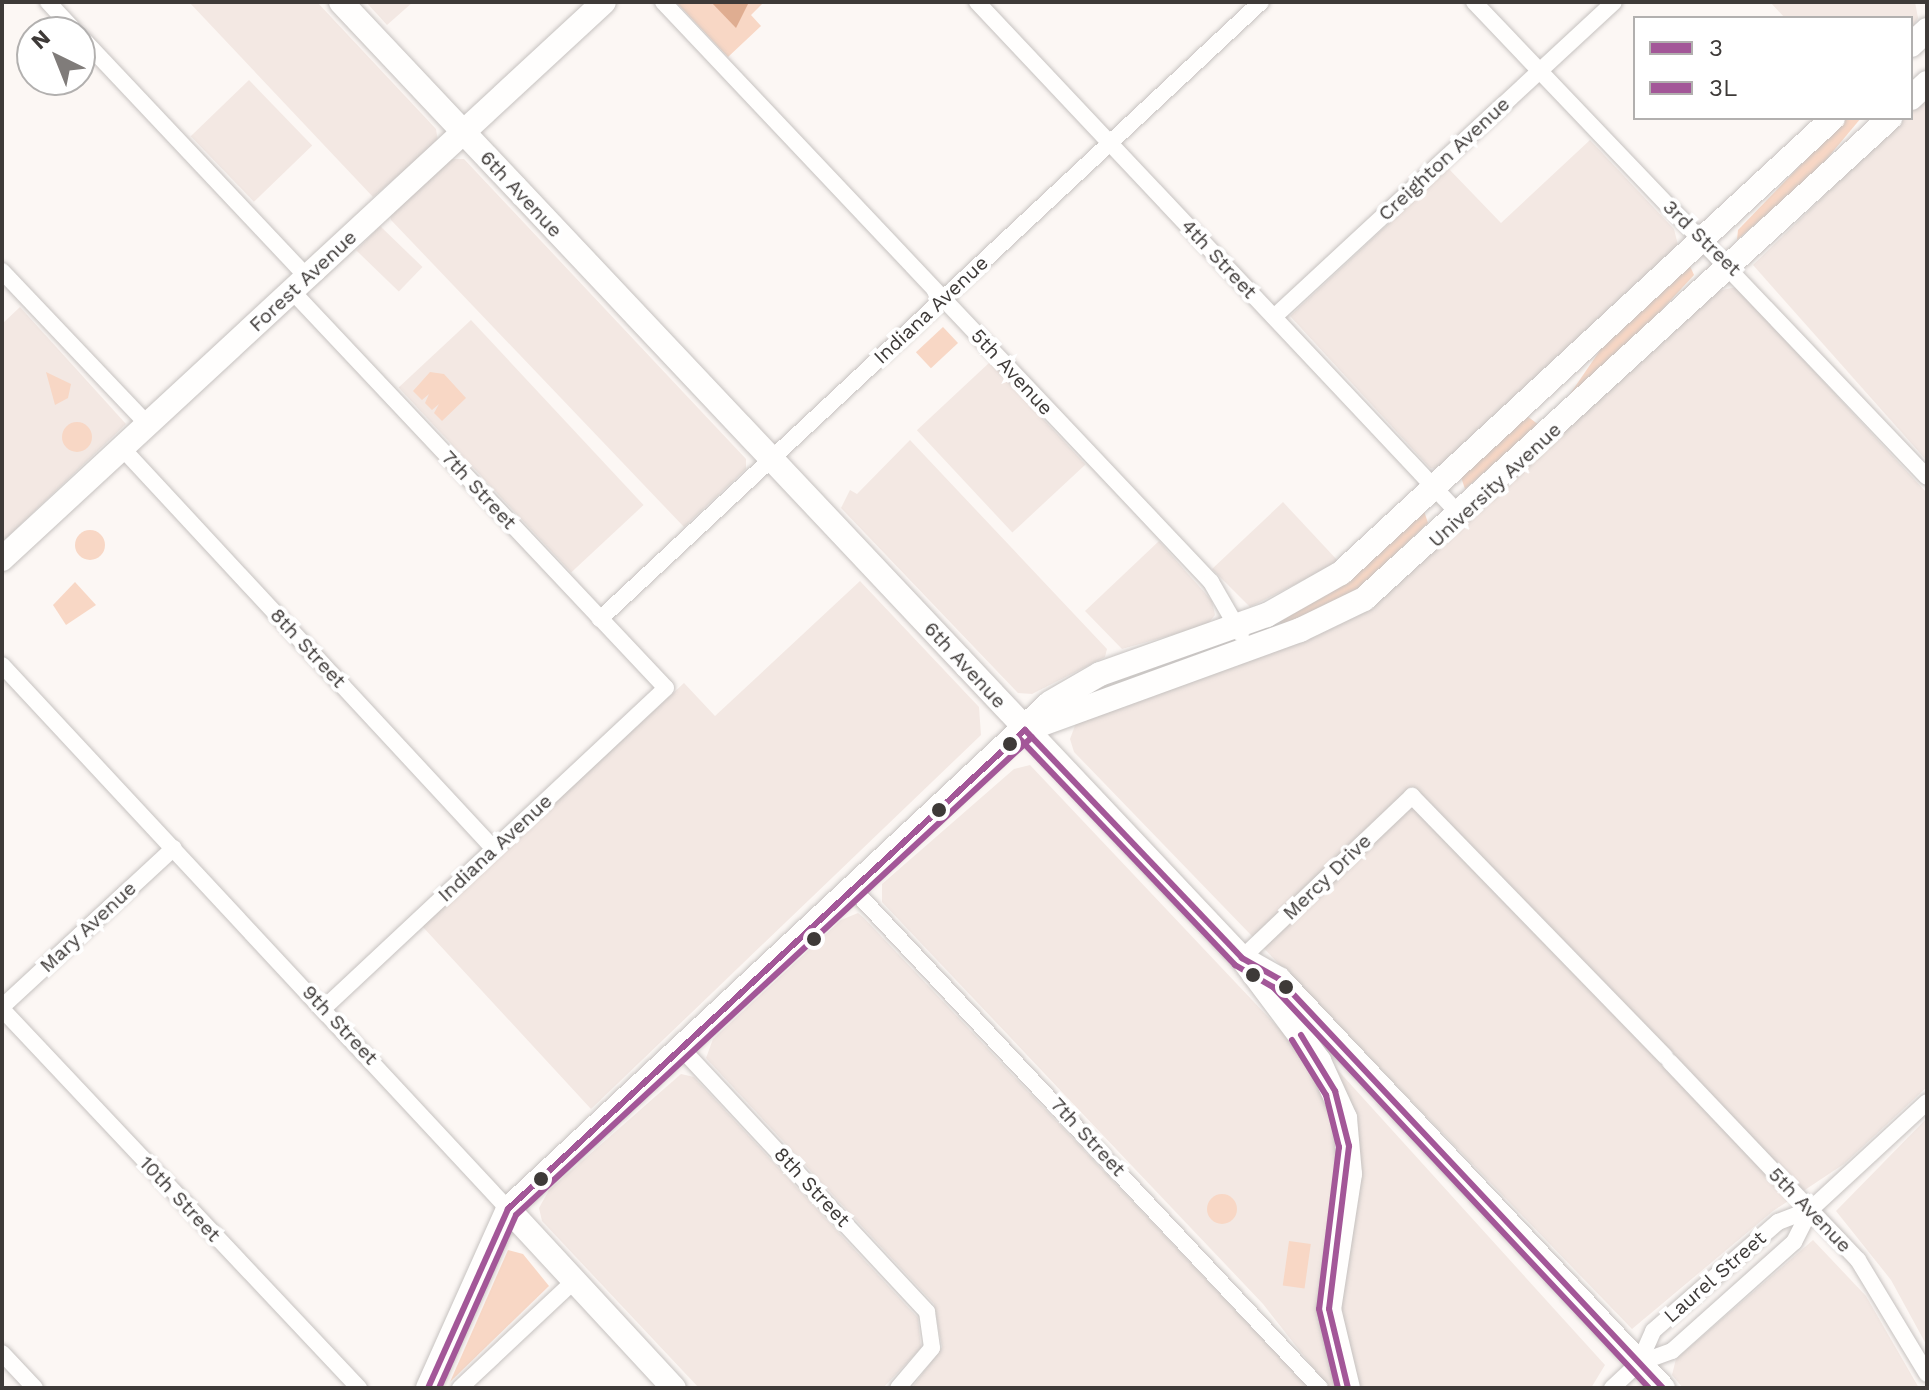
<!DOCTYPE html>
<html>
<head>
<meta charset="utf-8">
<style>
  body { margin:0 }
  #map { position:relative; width:1929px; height:1390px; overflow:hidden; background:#fcf7f4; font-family:"Work Sans",sans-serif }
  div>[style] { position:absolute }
  .built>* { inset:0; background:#f3e8e3; transform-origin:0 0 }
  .green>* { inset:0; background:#f8d7c5; transform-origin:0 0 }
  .round { border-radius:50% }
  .water>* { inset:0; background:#dfad91 }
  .roads { filter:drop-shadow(0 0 2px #c6c2c0) drop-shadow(0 0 2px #c6c2c0) }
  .street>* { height:16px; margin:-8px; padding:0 8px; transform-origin:8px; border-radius:8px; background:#fffefd }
  .secondary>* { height:24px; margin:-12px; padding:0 12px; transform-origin:12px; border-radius:12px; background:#fffefd }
  .bus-1>* { height:6px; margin:-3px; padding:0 3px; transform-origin:3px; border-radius:3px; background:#a35798 }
  .bus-2>* { height:6px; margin:-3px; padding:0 3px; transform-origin:3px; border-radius:3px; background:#a35798 }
  .dots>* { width:22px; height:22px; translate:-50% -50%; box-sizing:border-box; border:4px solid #fff; border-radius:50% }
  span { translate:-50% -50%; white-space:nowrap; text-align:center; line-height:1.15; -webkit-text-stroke:8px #fff; paint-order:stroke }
  .street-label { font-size:20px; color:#3e3a38 }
  .frame { position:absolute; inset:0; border:4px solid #3e3a38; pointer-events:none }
  .legend { position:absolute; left:1633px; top:16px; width:280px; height:104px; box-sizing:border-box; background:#fff; border:2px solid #b2b0af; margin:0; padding:10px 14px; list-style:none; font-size:24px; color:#3e3a38 }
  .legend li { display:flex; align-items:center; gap:16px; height:40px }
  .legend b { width:40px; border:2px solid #b2b0af }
  .north { position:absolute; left:16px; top:16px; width:80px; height:80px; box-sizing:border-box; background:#fff; border:2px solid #b2b0af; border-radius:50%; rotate:317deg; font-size:22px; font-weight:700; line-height:32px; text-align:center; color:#3e3a38 }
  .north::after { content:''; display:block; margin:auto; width:28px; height:36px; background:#807c7a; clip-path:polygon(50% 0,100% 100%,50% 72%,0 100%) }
</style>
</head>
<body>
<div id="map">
  <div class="built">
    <i style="clip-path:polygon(189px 2px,317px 2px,436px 129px,438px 142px,373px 197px)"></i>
    <i style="clip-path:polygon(366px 2px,413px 2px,387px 25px)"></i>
    <i style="clip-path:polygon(1770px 2px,1915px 2px,1918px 18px,1911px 31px,1911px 18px,1785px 18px)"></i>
    <i style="left:249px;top:80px;width:91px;height:81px;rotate:46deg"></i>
    <i style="clip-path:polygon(1927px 96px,1927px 461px,1753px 265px)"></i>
    <i style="clip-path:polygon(1590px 140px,1674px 229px,1678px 245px,1437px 469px,1430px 468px,1290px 316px,1448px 168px,1501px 223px)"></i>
    <i style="clip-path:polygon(451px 159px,464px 159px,746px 459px,746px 469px,684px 527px,391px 220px,390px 213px)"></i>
    <i style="left:380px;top:226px;width:59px;height:34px;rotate:44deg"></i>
    <i style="clip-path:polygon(1736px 287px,1927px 493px,1927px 1087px,1844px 1164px,1773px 1211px,1632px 1329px,1074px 752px,1070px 739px,1076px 723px,1380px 599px,1718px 291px)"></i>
    <i style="clip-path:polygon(20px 307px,126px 424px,2px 542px,2px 324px)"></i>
    <i style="left:471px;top:320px;width:253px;height:99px;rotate:47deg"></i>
    <i style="left:990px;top:362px;width:140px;height:100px;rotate:47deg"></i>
    <i style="clip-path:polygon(910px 440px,1107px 649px,1105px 657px,1032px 694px,1018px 693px,841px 508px,850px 490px,857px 494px)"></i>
    <i style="clip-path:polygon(1283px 502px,1339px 562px,1250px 607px,1212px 569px)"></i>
    <i style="clip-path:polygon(1159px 541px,1212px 601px,1215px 615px,1207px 625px,1122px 649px,1085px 611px)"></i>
    <i style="clip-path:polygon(860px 581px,979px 707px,981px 735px,591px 1109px,422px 926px,684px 683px,715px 716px)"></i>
    <i style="clip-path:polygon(1030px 765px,1305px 1056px,1333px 1117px,1340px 1161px,1319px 1297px,1336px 1388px,1329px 1388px,1263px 1304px,882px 902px,882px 884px,1014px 769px)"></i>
    <i style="clip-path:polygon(858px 913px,864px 918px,1309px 1388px,912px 1388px,942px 1347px,934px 1304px,706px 1058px,713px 1039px,841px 920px)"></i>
    <i style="clip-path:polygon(1334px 1066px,1605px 1365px,1591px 1388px,1358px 1388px,1338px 1312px,1359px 1190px)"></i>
    <i style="clip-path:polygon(681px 1074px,694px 1077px,918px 1318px,921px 1348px,883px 1388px,699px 1388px,542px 1221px,539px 1208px,549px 1190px)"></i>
    <i style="clip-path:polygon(1927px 1118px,1927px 1346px,1891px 1280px,1836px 1211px)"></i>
    <i style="clip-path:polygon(1813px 1240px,1866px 1296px,1919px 1388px,1683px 1388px,1672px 1375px,1676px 1359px)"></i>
  </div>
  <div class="green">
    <i style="clip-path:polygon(676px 2px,764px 2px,751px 15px,761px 26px,728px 57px)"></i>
    <i style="clip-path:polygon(1846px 118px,1861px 118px,1815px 173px,1737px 240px,1738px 230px)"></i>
    <i style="clip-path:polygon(1690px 266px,1694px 275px,1624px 351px,1570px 394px,1603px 346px)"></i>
    <i style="left:943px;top:327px;width:22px;height:37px;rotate:47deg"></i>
    <i style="clip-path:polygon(46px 372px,71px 384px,68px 398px,55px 405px)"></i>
    <i style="clip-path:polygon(430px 372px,444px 374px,466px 398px,442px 421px,434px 413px,439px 404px,432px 410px,425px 403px,429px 394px,422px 400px,413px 391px)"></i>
    <i style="clip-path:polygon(1527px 416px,1539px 425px,1465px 489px,1461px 477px)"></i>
    <i class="round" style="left:62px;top:422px;width:30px;height:30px"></i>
    <i style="clip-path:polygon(1424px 511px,1428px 523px,1351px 596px,1282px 627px,1279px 619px)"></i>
    <i class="round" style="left:75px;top:530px;width:30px;height:30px"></i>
    <i style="clip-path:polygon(75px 582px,96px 605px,66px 625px,53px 605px)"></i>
    <i class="round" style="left:1207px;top:1194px;width:30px;height:30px"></i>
    <i style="left:1289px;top:1241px;width:22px;height:45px;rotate:8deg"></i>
    <i style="clip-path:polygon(508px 1250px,523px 1254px,549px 1286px,450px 1382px)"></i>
  </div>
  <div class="water">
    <i style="clip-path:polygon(711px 2px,749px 2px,736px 28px)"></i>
  </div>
  <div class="roads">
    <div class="street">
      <i style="left:48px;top:2px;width:41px;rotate:47deg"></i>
      <i style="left:663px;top:2px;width:798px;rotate:46.62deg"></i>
      <i style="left:1211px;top:582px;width:60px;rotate:60deg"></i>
      <i style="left:977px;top:2px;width:706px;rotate:46.72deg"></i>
      <i style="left:1474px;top:2px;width:656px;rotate:46.36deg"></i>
      <i style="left:80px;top:36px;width:331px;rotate:46.7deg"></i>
      <i style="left:2px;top:271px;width:212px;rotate:46.5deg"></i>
      <i style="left:292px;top:291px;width:545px;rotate:46.71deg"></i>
      <i style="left:666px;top:688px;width:468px;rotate:136.9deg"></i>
      <i style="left:1274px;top:317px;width:463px;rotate:-42.8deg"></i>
      <i style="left:122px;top:448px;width:547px;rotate:47.15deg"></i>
      <i style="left:600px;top:619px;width:904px;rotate:-43.03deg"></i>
      <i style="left:2px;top:665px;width:743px;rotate:47.07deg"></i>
      <i style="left:853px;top:889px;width:683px;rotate:46.9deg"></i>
      <i style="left:1242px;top:958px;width:235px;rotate:-43.6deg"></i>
      <i style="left:1412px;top:796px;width:363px;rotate:45.8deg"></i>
      <i style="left:2px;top:1007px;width:234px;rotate:-42.8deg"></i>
      <i style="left:2px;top:1009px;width:521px;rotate:46.71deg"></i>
      <i style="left:681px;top:1048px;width:361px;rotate:47deg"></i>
      <i style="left:927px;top:1312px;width:36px;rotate:82deg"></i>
      <i style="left:932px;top:1348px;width:52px;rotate:130.4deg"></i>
      <i style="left:1670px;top:1062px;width:273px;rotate:46.5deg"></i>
      <i style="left:1858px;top:1260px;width:133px;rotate:58.8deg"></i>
      <i style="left:2px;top:1353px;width:48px;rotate:46.7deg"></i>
      <i style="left:1639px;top:1363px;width:35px;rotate:-66deg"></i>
      <i style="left:1653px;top:1331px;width:166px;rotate:-41.1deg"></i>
      <i style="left:1778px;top:1222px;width:34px;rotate:-21deg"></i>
      <i style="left:1810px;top:1210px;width:159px;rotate:-42.7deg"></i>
      <i style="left:460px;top:1388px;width:156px;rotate:-43.2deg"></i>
      <i style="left:1612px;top:1388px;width:37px;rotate:-43deg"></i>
      <i style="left:1639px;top:1363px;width:35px;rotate:-20deg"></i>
      <i style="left:1672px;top:1351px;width:164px;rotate:-41.8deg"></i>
      <i style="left:1794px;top:1242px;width:36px;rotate:-63deg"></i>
    </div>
    <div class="secondary">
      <i style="left:341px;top:2px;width:1314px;rotate:46.7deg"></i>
      <i style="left:1242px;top:958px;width:43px;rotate:29.6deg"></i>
      <i style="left:1279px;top:979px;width:561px;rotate:46.81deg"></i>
      <i style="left:1911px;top:45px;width:22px;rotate:-43deg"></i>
      <i style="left:1911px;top:98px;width:22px;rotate:-43deg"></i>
      <i style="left:2px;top:559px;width:820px;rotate:-42.78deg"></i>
      <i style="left:1025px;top:730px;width:293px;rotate:-20deg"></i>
      <i style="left:1300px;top:630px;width:71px;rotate:-25.8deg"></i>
      <i style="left:1364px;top:599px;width:713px;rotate:-42.44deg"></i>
      <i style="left:1242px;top:958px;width:129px;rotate:53.2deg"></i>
      <i style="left:1319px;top:1061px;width:63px;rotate:65.5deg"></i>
      <i style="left:1345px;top:1118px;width:56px;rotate:84.9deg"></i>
      <i style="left:1350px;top:1174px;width:137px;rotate:98.8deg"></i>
      <i style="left:1329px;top:1309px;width:81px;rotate:76.5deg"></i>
      <i style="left:508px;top:1209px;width:244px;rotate:47.2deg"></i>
      <i style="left:428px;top:1388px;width:196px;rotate:-65.9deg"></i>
      <i style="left:508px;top:1209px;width:741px;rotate:-43.03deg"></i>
      <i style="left:1050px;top:703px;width:58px;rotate:-30.1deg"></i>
      <i style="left:1100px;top:674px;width:177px;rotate:-19.5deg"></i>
      <i style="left:1267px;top:615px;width:85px;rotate:-29.6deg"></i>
      <i style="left:1341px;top:573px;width:670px;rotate:-42.76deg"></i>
    </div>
  </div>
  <div class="bus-1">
    <i style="left:1025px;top:730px;width:315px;rotate:46.4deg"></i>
    <i style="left:1242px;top:958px;width:43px;rotate:29.6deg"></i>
    <i style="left:1279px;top:979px;width:561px;rotate:46.81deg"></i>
    <i style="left:1301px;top:1035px;width:66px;rotate:58.7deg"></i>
    <i style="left:1335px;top:1091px;width:57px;rotate:75.7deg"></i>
    <i style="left:1349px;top:1146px;width:164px;rotate:97deg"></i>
    <i style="left:1329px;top:1309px;width:81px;rotate:76.5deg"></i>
    <i style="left:428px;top:1388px;width:196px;rotate:-65.9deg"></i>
    <i style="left:508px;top:1209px;width:705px;rotate:-42.82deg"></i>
  </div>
  <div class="bus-2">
    <i style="left:1018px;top:737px;width:315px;rotate:46.4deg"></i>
    <i style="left:1235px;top:965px;width:44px;rotate:30.1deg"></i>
    <i style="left:1273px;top:987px;width:550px;rotate:46.84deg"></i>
    <i style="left:1292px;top:1040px;width:65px;rotate:58.3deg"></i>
    <i style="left:1326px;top:1095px;width:54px;rotate:76deg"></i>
    <i style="left:1339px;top:1147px;width:163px;rotate:97deg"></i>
    <i style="left:1319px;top:1309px;width:81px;rotate:76.5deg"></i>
    <i style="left:439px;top:1388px;width:189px;rotate:-66deg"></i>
    <i style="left:516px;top:1215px;width:703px;rotate:-42.81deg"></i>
  </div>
  <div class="dots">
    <i style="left:1010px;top:744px;background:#3e3a38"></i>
    <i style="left:939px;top:810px;background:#3e3a38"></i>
    <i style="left:814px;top:939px;background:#3e3a38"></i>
    <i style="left:1253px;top:975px;background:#3e3a38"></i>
    <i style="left:1286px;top:987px;background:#3e3a38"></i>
    <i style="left:541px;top:1179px;background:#3e3a38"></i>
  </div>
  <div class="street-label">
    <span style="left:1444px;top:159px;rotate:-43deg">Creighton Avenue</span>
    <span style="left:521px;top:194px;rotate:47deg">6th Avenue</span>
    <span style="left:1702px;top:238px;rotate:44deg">3rd Street</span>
    <span style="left:1219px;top:259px;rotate:47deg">4th Street</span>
    <span style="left:303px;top:281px;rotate:-43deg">Forest Avenue</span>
    <span style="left:931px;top:310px;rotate:-43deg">Indiana Avenue</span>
    <span style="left:1012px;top:372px;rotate:47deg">5th Avenue</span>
    <span style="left:1495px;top:485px;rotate:-43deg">University Avenue</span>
    <span style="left:479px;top:490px;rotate:47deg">7th Street</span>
    <span style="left:308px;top:648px;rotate:47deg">8th Street</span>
    <span style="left:965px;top:665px;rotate:47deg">6th Avenue</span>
    <span style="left:495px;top:848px;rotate:-43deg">Indiana Avenue</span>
    <span style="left:1327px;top:877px;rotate:-44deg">Mercy Drive</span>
    <span style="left:88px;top:927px;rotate:-43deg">Mary Avenue</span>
    <span style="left:340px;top:1025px;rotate:47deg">9th Street</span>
    <span style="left:1088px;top:1137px;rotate:47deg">7th Street</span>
    <span style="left:812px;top:1187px;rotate:47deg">8th Street</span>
    <span style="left:180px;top:1199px;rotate:47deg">10th Street</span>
    <span style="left:1810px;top:1210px;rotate:46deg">5th Avenue</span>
    <span style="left:1715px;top:1277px;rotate:-41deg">Laurel Street</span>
  </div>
  <div class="frame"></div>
  <ul class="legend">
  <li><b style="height:10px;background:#a35798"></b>3</li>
  <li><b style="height:10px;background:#a35798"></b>3L</li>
  </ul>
  <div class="north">N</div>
</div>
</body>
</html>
